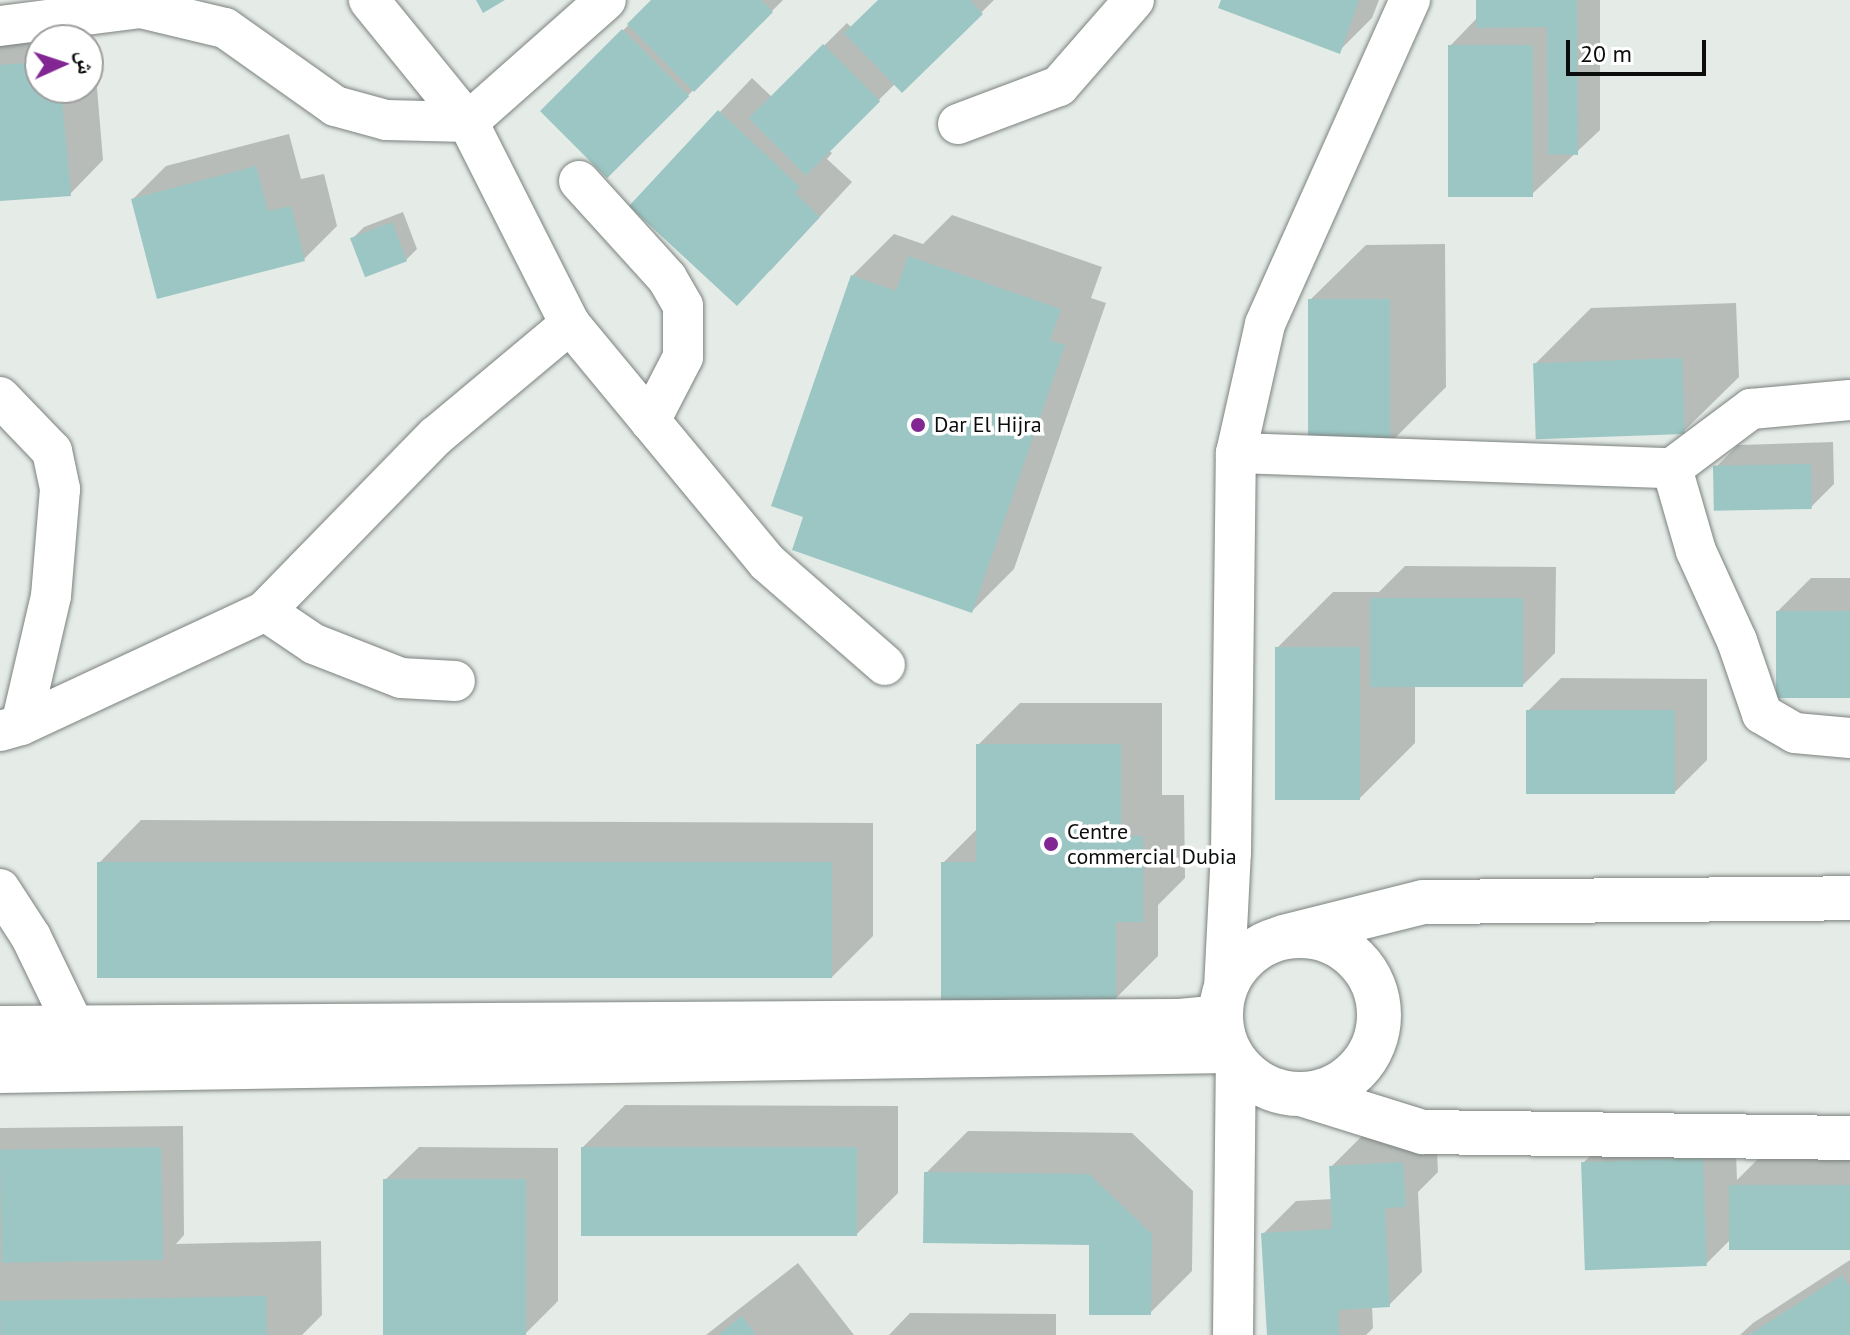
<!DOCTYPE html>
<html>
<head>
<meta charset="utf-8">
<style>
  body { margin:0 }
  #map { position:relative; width:1850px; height:1335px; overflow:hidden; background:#e5ece8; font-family:"PT Sans","Noto Naskh Arabic",sans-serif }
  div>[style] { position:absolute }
  .shadow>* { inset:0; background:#0003 }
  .building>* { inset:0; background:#9cc6c4; transform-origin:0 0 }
  .roads { filter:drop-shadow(0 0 2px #7c827f) drop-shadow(0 0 2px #7c827f) }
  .minor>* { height:40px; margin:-20px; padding:0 20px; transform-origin:20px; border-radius:20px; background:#fff }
  .tertiary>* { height:44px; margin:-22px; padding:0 22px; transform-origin:22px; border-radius:22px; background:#fff }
  .tertiary>.ring { margin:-22px; padding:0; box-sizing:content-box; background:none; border:44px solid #fff; border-radius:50% }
  .dots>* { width:22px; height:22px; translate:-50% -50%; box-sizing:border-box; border:4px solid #fff; border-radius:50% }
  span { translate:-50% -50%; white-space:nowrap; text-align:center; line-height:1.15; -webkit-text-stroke:7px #fff; paint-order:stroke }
  .poi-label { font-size:22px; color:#0a0d0b }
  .left { translate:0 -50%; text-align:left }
  .north { position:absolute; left:24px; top:24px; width:80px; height:80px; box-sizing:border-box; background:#fff; border:2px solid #9d9e9d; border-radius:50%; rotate:87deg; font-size:22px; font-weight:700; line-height:32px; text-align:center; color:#0a0d0b }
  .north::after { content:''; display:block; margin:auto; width:28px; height:36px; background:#812693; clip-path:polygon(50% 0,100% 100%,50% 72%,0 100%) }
  .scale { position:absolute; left:1566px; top:40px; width:140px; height:36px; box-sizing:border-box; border:4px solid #0a0d0b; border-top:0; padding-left:10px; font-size:24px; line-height:28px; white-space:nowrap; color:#0a0d0b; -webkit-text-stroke:6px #fff; paint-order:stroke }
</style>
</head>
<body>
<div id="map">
  <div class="shadow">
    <i style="clip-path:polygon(653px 0,783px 0,608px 176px,543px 112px)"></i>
    <i style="clip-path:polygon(880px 0,994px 0,902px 90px,896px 83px,828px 150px,832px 153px,827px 159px,852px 182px,770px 271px,632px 205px,752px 78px,772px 97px,847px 23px,852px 28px)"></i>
    <i style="clip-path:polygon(1223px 0,1379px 0,1372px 18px,1339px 51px)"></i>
    <i style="clip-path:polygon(1478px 0,1600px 0,1600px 130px,1531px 195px,1450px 46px,1478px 17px)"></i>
    <i style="clip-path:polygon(evenodd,92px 28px,103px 160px,70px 194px,0 199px,0 46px,12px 35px,92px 28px,40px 40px,88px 40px,88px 88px,40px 88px,40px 40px)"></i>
    <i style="clip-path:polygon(289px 134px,301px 179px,324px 174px,337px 226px,304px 259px,133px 199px,166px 166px)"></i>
    <i style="clip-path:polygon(403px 212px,417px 249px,406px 260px,353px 238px,364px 227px)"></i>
    <i style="clip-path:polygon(952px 215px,1102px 267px,1091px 298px,1106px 303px,1014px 569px,972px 611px,805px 516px,852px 276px,894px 234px,923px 244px)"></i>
    <i style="clip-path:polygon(1445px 244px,1446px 387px,1390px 443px,1310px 300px,1366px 245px)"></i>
    <i style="clip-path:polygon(1736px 303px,1739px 377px,1683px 432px,1535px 364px,1591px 308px)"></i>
    <i style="clip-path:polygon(1833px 442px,1834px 484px,1811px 507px,1715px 468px,1738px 445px)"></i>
    <i style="clip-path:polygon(1405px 566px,1556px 567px,1555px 653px,1522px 686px,1415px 685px,1415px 743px,1359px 799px,1277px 648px,1333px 592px,1379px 592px)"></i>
    <i style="clip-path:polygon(1811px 578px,1850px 578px,1850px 696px,1778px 611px)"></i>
    <i style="clip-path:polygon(1561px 678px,1707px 679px,1707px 760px,1674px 793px,1528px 711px)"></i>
    <i style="clip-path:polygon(1020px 703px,1162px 703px,1162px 795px,1184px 795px,1185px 878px,1158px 905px,1158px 956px,1116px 998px,943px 863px,978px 828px,978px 745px)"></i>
    <i style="clip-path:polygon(141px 820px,873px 823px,873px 936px,831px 978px,99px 863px)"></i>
    <i style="clip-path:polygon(625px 1105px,898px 1106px,898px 1193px,856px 1235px,583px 1147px)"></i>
    <i style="clip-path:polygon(1735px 1125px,1737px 1180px,1764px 1153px,1850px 1153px,1850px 1247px,1731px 1239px,1706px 1264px,1583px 1163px,1617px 1130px)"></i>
    <i style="clip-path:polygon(183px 1126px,184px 1235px,176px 1244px,321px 1241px,322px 1315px,302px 1335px,0 1335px,0 1128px)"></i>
    <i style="clip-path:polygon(1436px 1130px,1438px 1172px,1418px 1192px,1422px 1272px,1389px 1305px,1372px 1306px,1373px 1328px,1366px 1335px,1269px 1335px,1263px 1234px,1296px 1201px,1333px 1199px,1331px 1167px,1364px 1134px)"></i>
    <i style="clip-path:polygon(968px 1131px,1132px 1133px,1193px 1191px,1192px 1271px,1150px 1313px,1091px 1243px,926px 1173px)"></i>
    <i style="clip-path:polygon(419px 1147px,558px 1148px,558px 1301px,525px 1334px,385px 1180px)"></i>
    <i style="clip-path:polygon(1850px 1260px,1850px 1335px,1740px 1335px,1753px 1323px)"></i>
    <i style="clip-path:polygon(798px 1263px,854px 1335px,706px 1335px)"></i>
    <i style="clip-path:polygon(910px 1313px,1056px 1314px,1056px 1335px,889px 1335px)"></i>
  </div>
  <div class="building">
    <i style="clip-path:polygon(476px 0,505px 0,483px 13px)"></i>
    <i style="clip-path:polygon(651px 0,761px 0,773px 12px,694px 92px,627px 24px)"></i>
    <i style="clip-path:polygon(878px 0,970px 0,983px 14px,902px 93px,844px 33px)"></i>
    <i style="clip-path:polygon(1221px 0,1359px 0,1340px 54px,1218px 8px)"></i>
    <i style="clip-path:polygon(1476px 0,1577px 0,1578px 155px,1548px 154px,1547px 27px,1476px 28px)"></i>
    <i style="left:622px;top:29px;width:95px;height:116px;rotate:45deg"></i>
    <i style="left:823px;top:44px;width:81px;height:105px;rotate:45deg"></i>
    <i style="left:1448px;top:45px;width:85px;height:152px"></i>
    <i style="clip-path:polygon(40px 62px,40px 88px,61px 88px,71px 196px,0 201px,0 65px)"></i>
    <i style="clip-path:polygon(718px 110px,800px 187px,795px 193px,820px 217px,737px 306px,629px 206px)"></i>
    <i style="clip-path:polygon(256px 166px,268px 211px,291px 206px,305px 261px,157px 299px,131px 199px)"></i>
    <i style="left:392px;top:222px;width:42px;height:45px;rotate:69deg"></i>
    <i style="clip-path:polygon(908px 256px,1061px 309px,1050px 340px,1065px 345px,972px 613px,792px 550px,803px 517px,771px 506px,851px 275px,896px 291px)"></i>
    <i style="left:1308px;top:299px;width:82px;height:146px"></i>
    <i style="left:1682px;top:358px;width:76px;height:149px;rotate:88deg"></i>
    <i style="left:1811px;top:464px;width:45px;height:98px;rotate:89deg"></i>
    <i style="left:1370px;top:598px;width:153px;height:89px"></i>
    <i style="left:1776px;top:611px;width:74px;height:87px"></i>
    <i style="left:1275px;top:647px;width:85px;height:153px"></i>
    <i style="left:1526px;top:710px;width:149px;height:84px"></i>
    <i style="clip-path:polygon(976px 744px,1121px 744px,1121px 836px,1143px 836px,1143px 922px,1116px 922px,1116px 1000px,941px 1001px,941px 862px,976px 862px)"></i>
    <i style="left:97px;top:862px;width:735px;height:116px"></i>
    <i style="left:161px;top:1147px;width:113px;height:161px;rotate:89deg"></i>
    <i style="left:581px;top:1147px;width:276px;height:89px"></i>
    <i style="left:1703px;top:1158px;width:108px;height:122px;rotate:88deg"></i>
    <i style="clip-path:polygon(1403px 1162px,1406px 1207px,1385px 1208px,1390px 1307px,1338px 1310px,1339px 1335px,1267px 1335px,1261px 1233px,1332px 1229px,1329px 1166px)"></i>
    <i style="clip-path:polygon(924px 1172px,1089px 1174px,1152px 1234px,1151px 1315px,1089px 1315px,1089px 1245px,923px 1243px)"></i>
    <i style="left:383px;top:1179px;width:143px;height:156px"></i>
    <i style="left:1729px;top:1185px;width:121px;height:65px"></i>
    <i style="clip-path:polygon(1842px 1275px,1850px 1287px,1850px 1335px,1749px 1335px)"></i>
    <i style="left:266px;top:1296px;width:39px;height:266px;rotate:89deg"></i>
    <i style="clip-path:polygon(742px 1316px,756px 1335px,718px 1335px)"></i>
  </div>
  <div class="roads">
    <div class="minor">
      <i style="left:0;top:26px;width:142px;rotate:-7.3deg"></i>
      <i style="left:141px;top:8px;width:86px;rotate:13.4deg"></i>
      <i style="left:225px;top:28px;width:135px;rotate:35.3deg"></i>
      <i style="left:335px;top:106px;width:53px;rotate:15.4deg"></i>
      <i style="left:386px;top:120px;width:82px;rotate:1.4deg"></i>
      <i style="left:468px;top:122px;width:184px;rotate:-41.5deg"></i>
      <i style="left:958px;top:124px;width:108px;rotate:-20.6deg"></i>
      <i style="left:1059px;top:86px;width:114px;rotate:-48.9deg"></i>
      <i style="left:579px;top:181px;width:131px;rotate:47.8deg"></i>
      <i style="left:667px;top:278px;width:32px;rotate:60deg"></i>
      <i style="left:683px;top:306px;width:51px;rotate:90deg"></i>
      <i style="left:683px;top:357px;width:72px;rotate:117.3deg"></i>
      <i style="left:570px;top:324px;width:310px;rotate:50.4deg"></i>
      <i style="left:768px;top:563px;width:155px;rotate:41.1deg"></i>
      <i style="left:0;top:397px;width:75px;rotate:46.1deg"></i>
      <i style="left:52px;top:451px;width:39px;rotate:78deg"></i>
      <i style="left:60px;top:489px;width:107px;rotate:94.8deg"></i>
      <i style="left:51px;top:596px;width:132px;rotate:103.1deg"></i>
      <i style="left:1236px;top:453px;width:436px;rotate:2deg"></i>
      <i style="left:1672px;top:468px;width:99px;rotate:-36.8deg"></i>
      <i style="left:1751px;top:409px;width:99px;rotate:-5.2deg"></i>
      <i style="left:1672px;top:468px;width:86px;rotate:73.9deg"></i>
      <i style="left:1696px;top:551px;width:99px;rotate:65.5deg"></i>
      <i style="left:1737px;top:641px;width:77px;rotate:71.1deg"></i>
      <i style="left:1762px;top:714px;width:38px;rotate:30deg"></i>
      <i style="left:1795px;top:733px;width:55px;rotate:5.2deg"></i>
      <i style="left:265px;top:611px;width:59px;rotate:34deg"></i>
      <i style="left:314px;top:644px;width:93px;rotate:21.3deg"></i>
      <i style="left:401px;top:678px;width:54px;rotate:3.2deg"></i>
      <i style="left:0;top:731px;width:22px;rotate:-16deg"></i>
      <i style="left:21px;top:725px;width:269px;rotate:-25deg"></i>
      <i style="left:265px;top:611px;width:245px;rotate:-45.7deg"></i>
      <i style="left:436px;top:436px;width:175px;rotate:-39.9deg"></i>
      <i style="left:570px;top:324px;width:226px;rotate:-116.8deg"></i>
      <i style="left:468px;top:122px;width:157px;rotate:-129.1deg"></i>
      <i style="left:0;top:889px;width:57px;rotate:57.1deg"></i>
      <i style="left:31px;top:937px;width:99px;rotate:64.2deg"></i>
      <i style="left:1224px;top:989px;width:136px;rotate:-87.1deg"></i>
      <i style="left:1231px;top:853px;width:400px;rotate:-89.3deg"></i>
      <i style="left:1236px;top:453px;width:132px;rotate:-77.3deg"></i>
      <i style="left:1265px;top:324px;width:355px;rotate:-65.9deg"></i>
      <i style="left:1233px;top:1335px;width:271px;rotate:-89.4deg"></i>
    </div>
    <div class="tertiary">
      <i class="ring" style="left:1221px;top:936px;width:114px;height:114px"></i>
      <i style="left:1283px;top:937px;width:144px;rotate:-14deg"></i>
      <i style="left:1423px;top:902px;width:427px;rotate:-0.5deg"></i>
      <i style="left:0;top:1028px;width:1180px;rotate:-0.34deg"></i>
      <i style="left:1180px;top:1021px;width:40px;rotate:-5.7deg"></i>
      <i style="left:0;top:1071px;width:1228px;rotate:-0.93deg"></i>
      <i style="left:1304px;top:1095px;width:125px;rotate:17.3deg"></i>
      <i style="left:1423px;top:1132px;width:427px;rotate:0.8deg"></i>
    </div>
  </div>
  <div class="dots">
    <i style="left:918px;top:425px;background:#812693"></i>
    <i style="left:1051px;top:844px;background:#812693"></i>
  </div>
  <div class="poi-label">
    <span class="left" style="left:934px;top:425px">Dar El Hijra</span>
    <span class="left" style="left:1067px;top:844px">Centre<br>commercial Dubia</span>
  </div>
  <div class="north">ش</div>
  <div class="scale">20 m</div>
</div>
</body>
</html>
